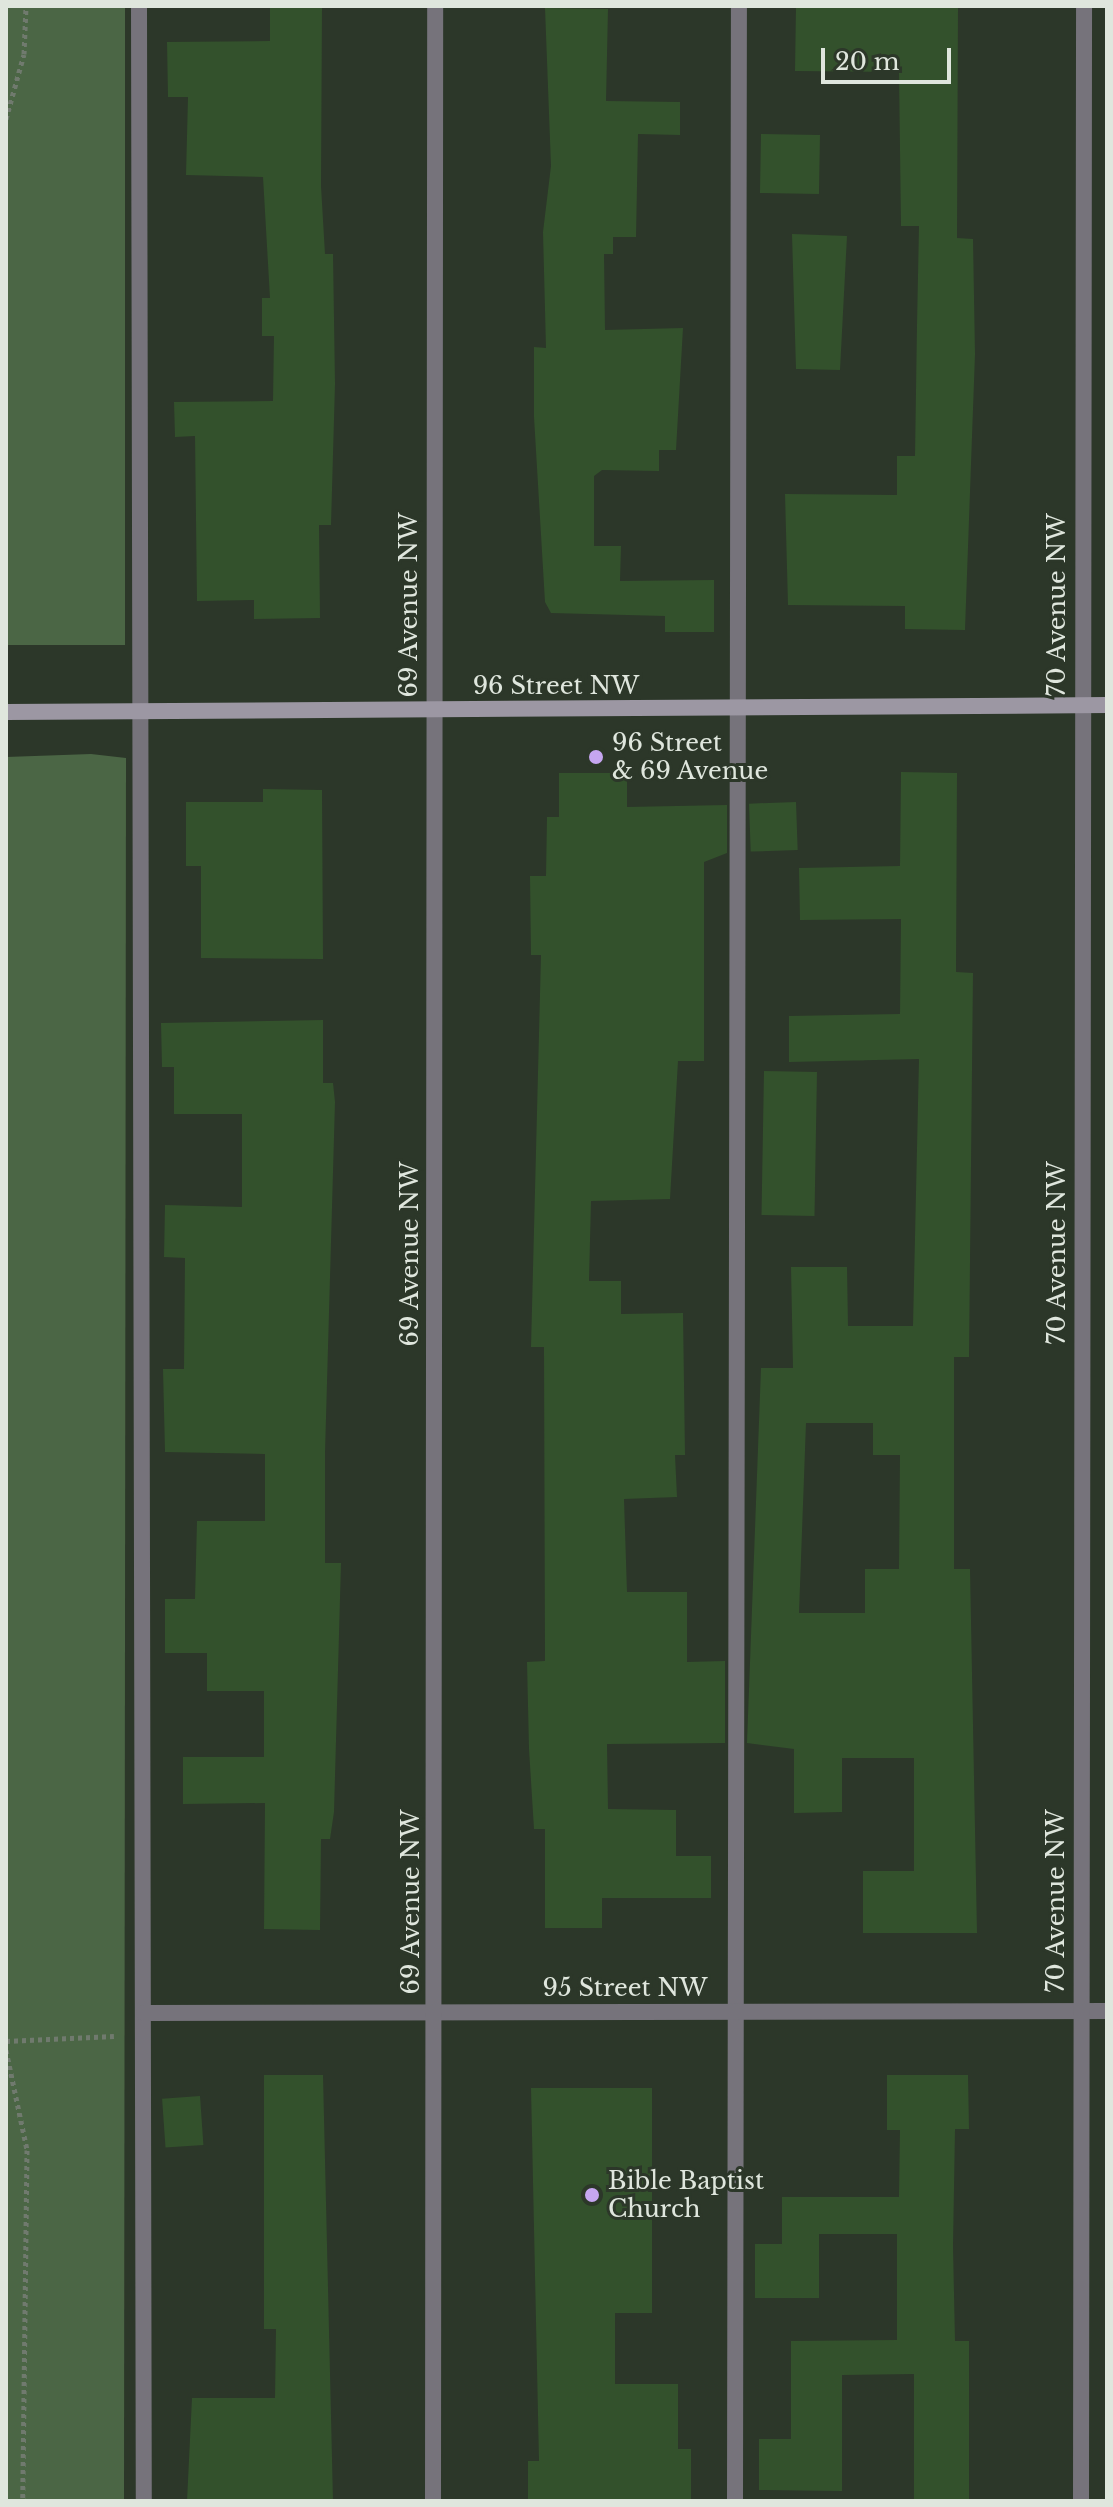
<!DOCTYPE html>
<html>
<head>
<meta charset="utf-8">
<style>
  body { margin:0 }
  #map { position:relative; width:1113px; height:2507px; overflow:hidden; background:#2c3729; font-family:"Libre Baskerville",serif }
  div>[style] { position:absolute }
  .green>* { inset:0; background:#4b6645; transform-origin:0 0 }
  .building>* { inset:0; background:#33512c; transform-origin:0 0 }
  .path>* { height:5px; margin-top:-2.5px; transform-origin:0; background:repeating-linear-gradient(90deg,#707a6e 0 4px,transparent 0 8px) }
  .lane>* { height:16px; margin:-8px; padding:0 8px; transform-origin:8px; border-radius:8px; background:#76737b }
  .street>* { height:16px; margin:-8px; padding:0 8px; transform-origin:8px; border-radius:8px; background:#76737b }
  .secondary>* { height:16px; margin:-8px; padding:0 8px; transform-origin:8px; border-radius:8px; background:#9c97a3 }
  .dots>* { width:22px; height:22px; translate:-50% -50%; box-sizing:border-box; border:4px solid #2c3729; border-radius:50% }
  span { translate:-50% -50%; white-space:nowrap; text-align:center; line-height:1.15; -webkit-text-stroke:6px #2c3729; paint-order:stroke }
  .street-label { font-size:24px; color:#dfe6dd }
  .poi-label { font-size:24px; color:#dfe6dd }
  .left { translate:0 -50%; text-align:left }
  .frame { position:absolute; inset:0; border:8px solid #dfe6dd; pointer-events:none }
  .scale { position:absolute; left:821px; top:48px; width:130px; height:36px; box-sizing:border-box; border:4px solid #dfe6dd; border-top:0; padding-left:10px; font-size:24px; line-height:28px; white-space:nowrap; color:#dfe6dd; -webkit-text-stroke:6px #2c3729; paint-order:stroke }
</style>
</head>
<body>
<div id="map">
  <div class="green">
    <i style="left:6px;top:6px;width:119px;height:639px"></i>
    <i style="clip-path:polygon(91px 754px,126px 758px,124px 2501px,6px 2501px,6px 757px)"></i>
  </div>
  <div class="building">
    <i style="clip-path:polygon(270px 6px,322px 6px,321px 186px,325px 254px,333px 254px,335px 384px,331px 525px,319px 525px,320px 618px,254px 619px,254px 600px,197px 601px,195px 436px,175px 437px,174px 402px,273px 401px,274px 336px,262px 336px,262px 298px,270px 298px,263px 177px,186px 175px,188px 97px,168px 97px,167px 42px,270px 41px)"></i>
    <i style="clip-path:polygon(796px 6px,958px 6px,957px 238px,973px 239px,975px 354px,965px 630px,905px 629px,905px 606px,788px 605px,785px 494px,897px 495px,897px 456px,915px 456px,917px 325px,919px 226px,901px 226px,899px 72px,795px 71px)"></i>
    <i style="clip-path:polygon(545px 8px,608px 9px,606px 101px,680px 102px,680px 135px,638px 134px,636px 237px,613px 237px,613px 254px,604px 254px,605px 330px,683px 328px,676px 450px,659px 450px,659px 471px,602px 470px,594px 476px,594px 546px,621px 546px,620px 581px,714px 580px,714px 632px,665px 632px,665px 616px,551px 613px,545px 602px,534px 417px,534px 347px,546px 348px,543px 232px,551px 166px)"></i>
    <i style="left:761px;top:134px;width:59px;height:59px;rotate:1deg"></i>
    <i style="clip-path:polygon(792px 234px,847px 236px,840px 370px,796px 369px)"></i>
    <i style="clip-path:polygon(evenodd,901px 772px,957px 773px,956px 972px,973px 973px,969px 1357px,954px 1357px,954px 1569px,970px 1569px,977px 1933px,863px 1933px,863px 1871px,914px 1871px,914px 1758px,842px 1758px,842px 1812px,794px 1813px,794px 1749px,747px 1743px,761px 1368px,793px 1368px,791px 1267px,847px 1267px,848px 1326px,913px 1326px,919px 1059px,789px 1062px,789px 1016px,900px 1014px,901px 919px,800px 920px,799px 868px,900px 866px,901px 772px,806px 1423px,873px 1423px,873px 1455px,900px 1455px,899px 1569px,865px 1569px,865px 1613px,799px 1613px,806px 1423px)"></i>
    <i style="clip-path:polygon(559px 773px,627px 773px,627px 807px,727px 805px,727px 853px,704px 862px,704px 1061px,678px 1061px,670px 1199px,591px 1201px,589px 1281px,621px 1281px,621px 1314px,683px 1313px,685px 1455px,675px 1455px,677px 1497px,624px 1499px,627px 1592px,687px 1592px,687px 1662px,725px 1661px,725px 1743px,607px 1744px,608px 1809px,676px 1810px,676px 1856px,711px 1856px,711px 1898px,602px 1898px,602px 1928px,545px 1928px,545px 1829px,534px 1829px,529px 1749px,527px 1662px,545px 1661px,544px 1347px,531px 1347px,541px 955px,531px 955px,530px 876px,546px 876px,547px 817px,559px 817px)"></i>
    <i style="clip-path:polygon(263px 789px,322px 790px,323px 959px,201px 958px,201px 866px,186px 866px,186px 802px,263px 802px)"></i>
    <i style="left:796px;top:802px;width:48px;height:47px;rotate:88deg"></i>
    <i style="clip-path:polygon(323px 1020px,323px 1083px,333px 1083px,335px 1102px,325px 1453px,325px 1563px,341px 1563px,334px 1812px,330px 1839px,321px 1839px,320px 1930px,264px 1929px,265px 1803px,183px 1804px,183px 1757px,264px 1757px,264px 1691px,207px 1691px,207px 1653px,165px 1653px,165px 1599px,195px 1599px,197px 1521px,265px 1521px,265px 1454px,165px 1452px,163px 1369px,184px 1369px,185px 1258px,164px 1257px,165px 1205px,242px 1207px,242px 1114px,174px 1114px,174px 1067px,162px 1067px,161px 1023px)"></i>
    <i style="left:764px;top:1071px;width:53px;height:144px;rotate:1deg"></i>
    <i style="clip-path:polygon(264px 2075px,323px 2075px,333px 2501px,187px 2501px,192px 2398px,275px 2398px,276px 2329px,264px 2329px)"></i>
    <i style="clip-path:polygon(887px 2075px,968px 2075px,969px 2129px,955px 2129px,953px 2246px,955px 2341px,969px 2341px,969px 2501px,914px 2501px,914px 2374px,842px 2375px,842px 2491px,759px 2490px,759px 2439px,791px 2439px,791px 2341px,897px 2340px,897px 2234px,819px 2234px,819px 2298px,755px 2298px,755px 2244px,782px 2244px,782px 2197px,899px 2197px,900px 2130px,887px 2130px)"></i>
    <i style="clip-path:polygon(531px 2088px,652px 2088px,652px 2313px,615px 2313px,615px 2384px,678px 2384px,678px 2449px,691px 2449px,691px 2501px,528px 2501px,528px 2461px,539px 2461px)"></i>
    <i style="left:200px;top:2096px;width:49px;height:38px;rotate:86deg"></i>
  </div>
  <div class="path">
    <i style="left:6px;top:119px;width:67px;rotate:-74.5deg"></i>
    <i style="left:24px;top:54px;width:48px;rotate:-87.6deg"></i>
    <i style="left:6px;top:2041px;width:108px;rotate:-2.7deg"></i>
    <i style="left:6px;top:2050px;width:102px;rotate:78.1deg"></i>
    <i style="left:27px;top:2150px;width:351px;rotate:90.7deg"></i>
  </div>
  <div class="lane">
    <i style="left:139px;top:6px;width:2495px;rotate:89.89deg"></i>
    <i style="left:735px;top:2501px;width:2495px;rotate:-89.91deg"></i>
  </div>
  <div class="street">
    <i style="left:144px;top:2013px;width:963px;rotate:-0.12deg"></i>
    <i style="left:433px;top:2501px;width:2495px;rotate:-89.95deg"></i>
    <i style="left:1081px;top:2501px;width:2495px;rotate:-89.93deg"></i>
  </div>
  <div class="secondary">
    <i style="left:6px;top:712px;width:1101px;rotate:-0.36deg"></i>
  </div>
  <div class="dots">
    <i style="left:596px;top:757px;background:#c6a6f0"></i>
    <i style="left:592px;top:2195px;background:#c6a6f0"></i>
  </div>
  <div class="street-label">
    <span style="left:409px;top:605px;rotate:-90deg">69 Avenue NW</span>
    <span style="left:1057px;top:605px;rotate:-90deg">70 Avenue NW</span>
    <span style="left:556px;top:686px">96 Street NW</span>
    <span style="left:1057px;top:1253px;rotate:-90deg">70 Avenue NW</span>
    <span style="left:410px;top:1254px;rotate:-90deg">69 Avenue NW</span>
    <span style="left:1056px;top:1901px;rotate:-90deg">70 Avenue NW</span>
    <span style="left:411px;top:1902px;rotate:-90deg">69 Avenue NW</span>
    <span style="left:625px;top:1988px">95 Street NW</span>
  </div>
  <div class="poi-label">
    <span class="left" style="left:612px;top:757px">96 Street<br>&amp; 69 Avenue</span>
    <span class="left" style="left:608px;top:2195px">Bible Baptist<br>Church</span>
  </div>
  <div class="frame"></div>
  <div class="scale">20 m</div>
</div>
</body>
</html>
